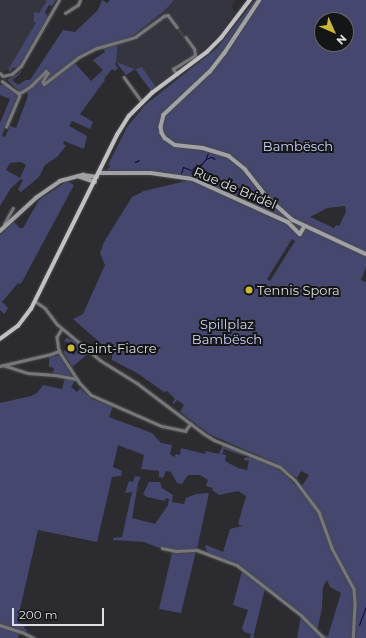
<!DOCTYPE html>
<html>
<head>
<meta charset="utf-8">
<style>
  body { margin:0 }
  #map { position:relative; width:366px; height:638px; overflow:hidden; background:#2c2c30; font-family:Montserrat,sans-serif }
  div>[style] { position:absolute }
  .built>* { inset:0; background:#34353f }
  .green>* { inset:0; background:#45476e }
  .stream>* { height:1px; margin:-0.5px; padding:0 0.5px; transform-origin:0.5px; border-radius:0.5px; background:#110441 }
  .street-tunnel>* { height:2.5px; margin-top:-1.25px; transform-origin:0; background:repeating-linear-gradient(90deg,#47474b 0 2.5px,transparent 0 3.5px) }
  .roads { filter:drop-shadow(0 0 1px #49494c) drop-shadow(0 0 1px #49494c) }
  .street>* { height:2.5px; margin:-1.25px; padding:0 1.25px; transform-origin:1.25px; border-radius:1.25px; background:#767779 }
  .secondary>* { height:3.5px; margin:-1.75px; padding:0 1.75px; transform-origin:1.75px; border-radius:1.75px; background:#a0a1a4 }
  .primary>* { height:3.5px; margin:-1.75px; padding:0 1.75px; transform-origin:1.75px; border-radius:1.75px; background:#c1c1c5 }
  .dots>* { width:11px; height:11px; translate:-50% -50%; box-sizing:border-box; border:2px solid #141516; border-radius:50% }
  span { translate:-50% -50%; white-space:nowrap; text-align:center; line-height:1.15; -webkit-text-stroke:4px #141516; paint-order:stroke }
  .park-label { font-size:13px; color:#d1d5fc }
  .street-label { font-size:13px; color:#dfdfe1 }
  .poi-label { font-size:13px; color:#dfdfe1 }
  .left { translate:0 -50%; text-align:left }
  .north { position:absolute; left:314px; top:12px; width:40px; height:40px; box-sizing:border-box; background:#141516; border:1px solid #656667; border-radius:50%; rotate:135deg; font-size:11px; font-weight:700; line-height:16px; text-align:center; color:#dfdfe1 }
  .north::after { content:''; display:block; margin:auto; width:14px; height:18px; background:#ccb938; clip-path:polygon(50% 0,100% 100%,50% 72%,0 100%) }
  .scale { position:absolute; left:12px; top:608px; width:92px; height:18px; box-sizing:border-box; border:2px solid #dfdfe1; border-top:0; padding-left:5px; font-size:12px; line-height:14px; white-space:nowrap; color:#dfdfe1; -webkit-text-stroke:3px #141516; paint-order:stroke }
</style>
</head>
<body>
<div id="map">
  <div class="built">
    <i style="clip-path:polygon(0 0,51px 0,11px 69px,7px 71px,0 71px)"></i>
    <i style="clip-path:polygon(174px 0,233px 0,236px 1px,231px 7px,236px 12px,218px 36px,206px 48px,156px 87px,142px 67px,135px 69px,116px 62px,118px 42px,166px 9px)"></i>
  </div>
  <div class="green">
    <i style="clip-path:polygon(43px 0,56px 0,52px 6px,49px 5px,45px 12px,48px 17px,21px 65px,17px 69px,14px 67px,9px 72px,9px 68px,36px 23px,34px 22px,34px 12px,39px 13px,47px 1px)"></i>
    <i style="clip-path:polygon(evenodd,102px 0,107px 3px,110px 0,174px 0,166px 9px,134px 35px,118px 42px,116px 62px,135px 69px,142px 67px,156px 87px,151px 91px,135px 69px,126px 75px,116px 62px,115px 64px,118px 68px,115px 71px,112px 69px,104px 79px,105px 80px,80px 114px,93px 122px,90px 129px,72px 121px,69px 126px,87px 136px,84px 149px,64px 141px,63px 143px,66px 146px,57px 157px,45px 165px,39px 177px,21px 192px,18px 190px,23px 180px,21px 179px,11px 188px,0 206px,0 123px,10px 99px,0 95px,0 85px,5px 84px,17px 96px,2px 136px,5px 137px,10px 126px,16px 128px,28px 96px,26px 90px,19px 91px,7px 80px,18px 74px,23px 68px,19px 75px,12px 80px,18px 85px,26px 80px,30px 80px,63px 30px,75px 32px,98px 10px,102px 0,102px 46px,105px 52px,93px 60px,103px 70px,91px 81px,73px 61px,102px 46px,102px 0,21px 162px,26px 165px,20px 178px,6px 170px,10px 163px,21px 162px)"></i>
    <i style="clip-path:polygon(evenodd,255px 0,366px 0,366px 267px,361px 280px,366px 282px,366px 638px,297px 638px,301px 616px,265px 589px,253px 638px,250px 638px,251px 634px,244px 632px,242px 628px,248px 610px,233px 605px,242px 571px,228px 562px,196px 551px,181px 613px,159px 609px,172px 553px,144px 542px,113px 540px,113px 538px,122px 537px,132px 492px,125px 493px,129px 481px,133px 482px,135px 476px,141px 477px,138px 483px,132px 518px,155px 524px,168px 505px,169px 499px,166px 498px,165px 501px,147px 497px,143px 494px,149px 482px,160px 482px,162px 488px,173px 495px,172px 502px,184px 504px,186px 498px,196px 494px,209px 493px,197px 549px,208px 553px,205px 547px,206px 545px,223px 552px,230px 529px,242px 526px,238px 524px,246px 496px,238px 491px,219px 495px,212px 490px,213px 488px,206px 486px,208px 480px,200px 475px,188px 475px,182px 484px,177px 483px,171px 472px,166px 471px,163px 478px,159px 477px,159px 471px,141px 469px,144px 455px,118px 445px,113px 467px,122px 471px,121px 476px,112px 477px,97px 542px,38px 530px,17px 622px,25px 625px,24px 629px,27px 629px,26px 632px,37px 638px,31px 638px,20px 632px,18px 638px,0 638px,0 626px,15px 631px,16px 628px,0 624px,0 403px,31px 396px,37px 393px,43px 385px,62px 389px,65px 378px,75px 381px,71px 387px,77px 392px,80px 388px,92px 399px,113px 406px,109px 417px,152px 433px,161px 443px,172px 445px,170px 454px,174px 457px,176px 454px,180px 455px,181px 448px,205px 454px,206px 451px,219px 454px,223px 445px,246px 454px,245px 456px,224px 449px,222px 454px,226px 455px,225px 461px,238px 468px,247px 470px,249px 461px,244px 460px,244px 458px,250px 457px,271px 465px,284px 473px,300px 489px,309px 475px,301px 471px,297px 478px,275px 463px,209px 434px,180px 412px,184px 405px,177px 400px,174px 404px,172px 403px,175px 399px,167px 391px,164px 392px,137px 373px,112px 360px,112px 353px,73px 319px,83px 314px,105px 265px,100px 253px,104px 242px,132px 197px,144px 191px,186px 181px,185px 177px,151px 172px,106px 170px,109px 168px,110px 166px,108px 165px,127px 127px,145px 105px,217px 48px,255px 0,322px 20px,346px 20px,346px 44px,322px 44px,322px 20px,255px 0,345px 206px,346px 212px,339px 226px,336px 225px,334px 228px,310px 217px,327px 208px,345px 206px,255px 0,292px 239px,295px 241px,270px 281px,267px 279px,292px 239px,255px 0,327px 580px,330px 587px,341px 593px,328px 636px,320px 634px,317px 631px,322px 608px,323px 587px,327px 580px)"></i>
    <i style="clip-path:polygon(67px 181px,74px 185px,22px 282px,20px 284px,18px 283px,2px 302px,8px 308px,4px 314px,0 310px,0 235px,14px 222px,20px 228px,23px 228px,39px 200px)"></i>
    <i style="clip-path:polygon(66px 338px,71px 339px,89px 353px,72px 367px,63px 352px,66px 350px,74px 355px,78px 349px,72px 344px,73px 343px,71px 341px,69px 343px,64px 341px)"></i>
    <i style="clip-path:polygon(59px 355px,72px 376px,71px 377px,53px 373px,54px 368px,49px 367px,49px 357px)"></i>
  </div>
  <div class="stream">
    <i style="left:206px;top:158px;width:5px;rotate:-68deg"></i>
    <i style="left:135px;top:162px;width:4px;rotate:-27deg"></i>
    <i style="left:181px;top:173px;width:6px;rotate:-72deg"></i>
    <i style="left:183px;top:167px;width:11px;rotate:22deg"></i>
    <i style="left:193px;top:171px;width:3px;rotate:-18deg"></i>
    <i style="left:196px;top:170px;width:15px;rotate:-48deg"></i>
    <i style="left:206px;top:159px;width:5px;rotate:-22deg"></i>
    <i style="left:211px;top:157px;width:4px;rotate:27deg"></i>
    <i style="left:359px;top:625px;width:20px;rotate:-70deg"></i>
  </div>
  <div class="street-tunnel">
    <i style="left:177px;top:27px;width:14px;rotate:51deg"></i>
  </div>
  <div class="roads">
    <div class="street">
      <i style="left:65px;top:13px;width:15px;rotate:-32deg"></i>
      <i style="left:78px;top:5px;width:5px;rotate:-68deg"></i>
      <i style="left:0;top:73px;width:4px;rotate:45deg"></i>
      <i style="left:177px;top:75px;width:7px;rotate:-124deg"></i>
      <i style="left:173px;top:69px;width:26px;rotate:-32deg"></i>
      <i style="left:195px;top:55px;width:6px;rotate:-99deg"></i>
      <i style="left:194px;top:49px;width:14px;rotate:-126deg"></i>
      <i style="left:3px;top:76px;width:9px;rotate:-13deg"></i>
      <i style="left:12px;top:74px;width:12px;rotate:-42deg"></i>
      <i style="left:21px;top:66px;width:76px;rotate:-60.1deg"></i>
      <i style="left:124px;top:77px;width:31px;rotate:54deg"></i>
      <i style="left:2px;top:81px;width:20px;rotate:37deg"></i>
      <i style="left:18px;top:93px;width:4px;rotate:-14deg"></i>
      <i style="left:22px;top:92px;width:11px;rotate:-34deg"></i>
      <i style="left:31px;top:86px;width:21px;rotate:-45deg"></i>
      <i style="left:46px;top:71px;width:3px;rotate:45deg"></i>
      <i style="left:48px;top:73px;width:10px;rotate:119deg"></i>
      <i style="left:43px;top:82px;width:2px;rotate:63deg"></i>
      <i style="left:44px;top:84px;width:44px;rotate:-37.6deg"></i>
      <i style="left:79px;top:57px;width:20px;rotate:-27deg"></i>
      <i style="left:97px;top:48px;width:40px;rotate:-16deg"></i>
      <i style="left:135px;top:37px;width:36px;rotate:-36deg"></i>
      <i style="left:164px;top:16px;width:4px;rotate:-14deg"></i>
      <i style="left:168px;top:15px;width:15px;rotate:53deg"></i>
      <i style="left:6px;top:127px;width:34px;rotate:-67deg"></i>
      <i style="left:19px;top:96px;width:3px;rotate:-108deg"></i>
      <i style="left:5px;top:226px;width:2px;rotate:-117deg"></i>
      <i style="left:4px;top:224px;width:18px;rotate:-61deg"></i>
      <i style="left:35px;top:301px;width:12px;rotate:35deg"></i>
      <i style="left:45px;top:308px;width:20px;rotate:53deg"></i>
      <i style="left:57px;top:324px;width:56px;rotate:39.9deg"></i>
      <i style="left:100px;top:360px;width:44px;rotate:31.9deg"></i>
      <i style="left:137px;top:383px;width:83px;rotate:37.1deg"></i>
      <i style="left:203px;top:433px;width:13px;rotate:32deg"></i>
      <i style="left:214px;top:440px;width:71px;rotate:22.2deg"></i>
      <i style="left:280px;top:467px;width:20px;rotate:41deg"></i>
      <i style="left:295px;top:480px;width:40px;rotate:53deg"></i>
      <i style="left:319px;top:512px;width:38px;rotate:70deg"></i>
      <i style="left:332px;top:548px;width:47px;rotate:61.8deg"></i>
      <i style="left:354px;top:589px;width:16px;rotate:86deg"></i>
      <i style="left:355px;top:605px;width:33px;rotate:93deg"></i>
      <i style="left:62px;top:329px;width:9px;rotate:122deg"></i>
      <i style="left:57px;top:337px;width:14px;rotate:82deg"></i>
      <i style="left:59px;top:351px;width:38px;rotate:57deg"></i>
      <i style="left:80px;top:383px;width:16px;rotate:47deg"></i>
      <i style="left:91px;top:395px;width:77px;rotate:23.6deg"></i>
      <i style="left:162px;top:426px;width:24px;rotate:12deg"></i>
      <i style="left:185px;top:431px;width:9px;rotate:-54deg"></i>
      <i style="left:3px;top:365px;width:26px;rotate:18deg"></i>
      <i style="left:28px;top:373px;width:27px;rotate:4deg"></i>
      <i style="left:55px;top:375px;width:22px;rotate:10deg"></i>
      <i style="left:0;top:366px;width:52px;rotate:-13.2deg"></i>
      <i style="left:51px;top:354px;width:9px;rotate:-21deg"></i>
      <i style="left:162px;top:548px;width:14px;rotate:12deg"></i>
      <i style="left:176px;top:551px;width:21px;rotate:-3deg"></i>
      <i style="left:197px;top:550px;width:43px;rotate:20.6deg"></i>
      <i style="left:237px;top:565px;width:81px;rotate:38deg"></i>
      <i style="left:301px;top:615px;width:33px;rotate:45deg"></i>
      <i style="left:0;top:625px;width:23px;rotate:18deg"></i>
      <i style="left:22px;top:632px;width:13px;rotate:27deg"></i>
    </div>
    <div class="secondary">
      <i style="left:260px;top:0;width:64px;rotate:123.4deg"></i>
      <i style="left:225px;top:53px;width:24px;rotate:128deg"></i>
      <i style="left:210px;top:72px;width:63px;rotate:136.9deg"></i>
      <i style="left:164px;top:115px;width:12px;rotate:104deg"></i>
      <i style="left:161px;top:127px;width:6px;rotate:81deg"></i>
      <i style="left:162px;top:133px;width:6px;rotate:59deg"></i>
      <i style="left:165px;top:138px;width:12px;rotate:35deg"></i>
      <i style="left:175px;top:145px;width:28px;rotate:6deg"></i>
      <i style="left:203px;top:148px;width:27px;rotate:17deg"></i>
      <i style="left:229px;top:156px;width:21px;rotate:39deg"></i>
      <i style="left:245px;top:169px;width:34px;rotate:52deg"></i>
      <i style="left:266px;top:196px;width:36px;rotate:42deg"></i>
      <i style="left:293px;top:220px;width:81px;rotate:25deg"></i>
      <i style="left:99px;top:173px;width:52px"></i>
      <i style="left:151px;top:173px;width:42px;rotate:8.1deg"></i>
      <i style="left:193px;top:179px;width:104px;rotate:24.4deg"></i>
      <i style="left:288px;top:222px;width:17px;rotate:45deg"></i>
      <i style="left:300px;top:234px;width:8px;rotate:-60deg"></i>
      <i style="left:78px;top:176px;width:18px;rotate:19deg"></i>
      <i style="left:0;top:231px;width:49px;rotate:-42.5deg"></i>
      <i style="left:36px;top:198px;width:29px;rotate:-35deg"></i>
      <i style="left:60px;top:181px;width:24px;rotate:-15deg"></i>
      <i style="left:83px;top:175px;width:14px;rotate:8deg"></i>
    </div>
    <div class="primary">
      <i style="left:0;top:339px;width:22px;rotate:-36deg"></i>
      <i style="left:18px;top:326px;width:21px;rotate:-53deg"></i>
      <i style="left:31px;top:309px;width:194px;rotate:-63.7deg"></i>
      <i style="left:117px;top:135px;width:22px;rotate:-58deg"></i>
      <i style="left:129px;top:116px;width:33px;rotate:-45deg"></i>
      <i style="left:152px;top:93px;width:69px;rotate:-36.7deg"></i>
      <i style="left:207px;top:52px;width:20px;rotate:-45deg"></i>
      <i style="left:221px;top:38px;width:48px;rotate:-52.7deg"></i>
    </div>
  </div>
  <div class="dots">
    <i style="left:249px;top:290px;background:#ccb938"></i>
    <i style="left:71px;top:348px;background:#ccb938"></i>
  </div>
  <div class="park-label">
    <span style="left:298px;top:146px">Bambësch</span>
    <span style="left:227px;top:332px">Spillplaz<br>Bambësch</span>
  </div>
  <div class="street-label">
    <span style="left:235px;top:188px;rotate:23deg">Rue de Bridel</span>
  </div>
  <div class="poi-label">
    <span class="left" style="left:257px;top:290px">Tennis Spora</span>
    <span class="left" style="left:79px;top:348px">Saint-Fiacre</span>
  </div>
  <div class="north">N</div>
  <div class="scale">200 m</div>
</div>
</body>
</html>
